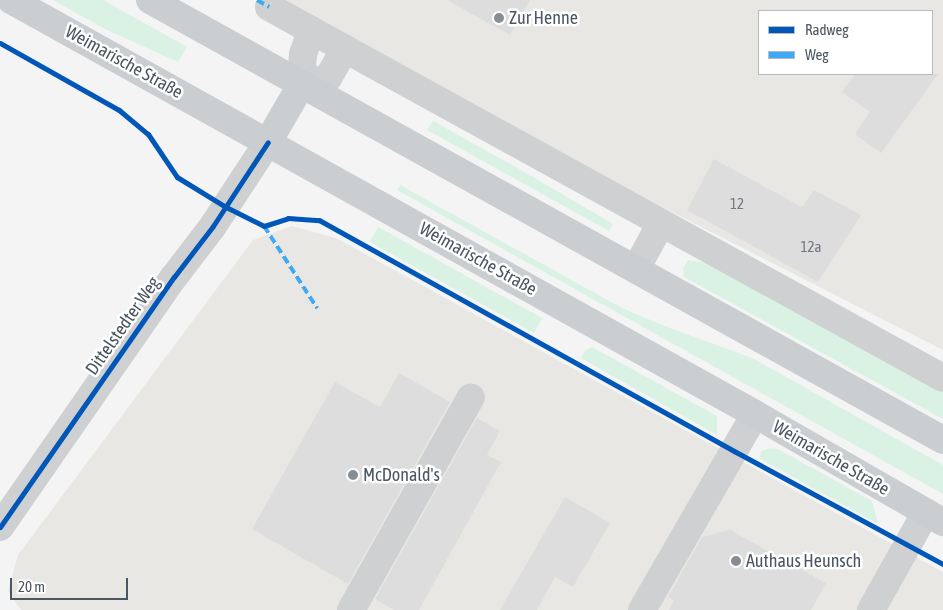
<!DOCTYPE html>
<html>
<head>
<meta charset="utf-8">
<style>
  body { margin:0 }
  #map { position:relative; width:943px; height:610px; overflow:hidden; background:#f4f4f4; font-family:"Asap Condensed",sans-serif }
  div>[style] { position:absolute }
  .commercial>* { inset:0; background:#e8e7e3 }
  .green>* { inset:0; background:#d9f2e3; transform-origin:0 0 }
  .building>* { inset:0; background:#ddddde }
  .minor>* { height:28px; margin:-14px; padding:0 14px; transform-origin:14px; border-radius:14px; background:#ced0d2 }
  .major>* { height:28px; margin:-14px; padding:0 14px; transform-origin:14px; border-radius:14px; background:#caced1 }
  .quiet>* { height:4px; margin-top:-2px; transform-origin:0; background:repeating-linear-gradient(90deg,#3fa9f5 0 8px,transparent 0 12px) }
  .cycleway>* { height:5px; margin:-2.5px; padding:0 2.5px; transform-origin:2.5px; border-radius:2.5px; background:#0057b8 }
  .dots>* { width:14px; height:14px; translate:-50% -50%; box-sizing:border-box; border:2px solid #fff; border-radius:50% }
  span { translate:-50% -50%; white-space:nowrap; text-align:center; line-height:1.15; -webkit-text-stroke:5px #fff; paint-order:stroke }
  .number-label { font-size:15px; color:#707881 }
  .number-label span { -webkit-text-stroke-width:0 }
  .poi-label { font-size:18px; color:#4a5661 }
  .left { translate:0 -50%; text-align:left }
  .street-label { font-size:18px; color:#4a5661 }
  .legend { position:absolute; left:758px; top:10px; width:175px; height:65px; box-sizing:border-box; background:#fff; border:1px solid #b7bbc0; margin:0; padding:6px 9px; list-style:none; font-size:15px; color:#4a5661 }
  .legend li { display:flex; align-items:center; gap:10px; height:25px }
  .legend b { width:25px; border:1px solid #b7bbc0 }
  .scale { position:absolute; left:10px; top:578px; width:118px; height:22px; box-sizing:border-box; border:2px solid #4a5661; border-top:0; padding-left:6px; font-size:15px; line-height:18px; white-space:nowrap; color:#4a5661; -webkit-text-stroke:4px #fff; paint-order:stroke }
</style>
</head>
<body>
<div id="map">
  <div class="commercial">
    <i style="clip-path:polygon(evenodd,273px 0,943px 0,943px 350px,444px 96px,273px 0,759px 11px,932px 11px,932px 74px,759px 74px,759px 11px)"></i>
    <i style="clip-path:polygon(292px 226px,336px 238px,943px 572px,943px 610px,21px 610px,8px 591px,18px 555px,253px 240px)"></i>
  </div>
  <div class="green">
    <i style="clip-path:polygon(53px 0,103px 0,187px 47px,178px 62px,105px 29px)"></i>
    <i style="clip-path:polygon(433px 121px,528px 174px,613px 224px,609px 231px,427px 130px)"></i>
    <i style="clip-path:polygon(400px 185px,622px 308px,662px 325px,752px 358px,943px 465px,943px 494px,397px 190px)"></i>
    <i style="left:378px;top:227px;width:188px;height:17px;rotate:29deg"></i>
    <i style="clip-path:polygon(688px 260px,705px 263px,727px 272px,943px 390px,943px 419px,684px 277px,683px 269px)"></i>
    <i style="clip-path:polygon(592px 347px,717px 416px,717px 435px,581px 358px,585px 350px)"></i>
    <i style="clip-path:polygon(770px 448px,778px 449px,872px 501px,878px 524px,759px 458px,762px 451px)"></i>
  </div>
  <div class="building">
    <i style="clip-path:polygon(447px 0,530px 0,510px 35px)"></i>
    <i style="clip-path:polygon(855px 74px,938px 74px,881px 153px,855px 134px,870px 112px,842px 92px)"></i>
    <i style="clip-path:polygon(714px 159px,802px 207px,814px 190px,861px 215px,818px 282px,687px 210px)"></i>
    <i style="clip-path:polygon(399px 373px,450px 402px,348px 584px,252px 529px,335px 382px,380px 407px)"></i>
    <i style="clip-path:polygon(477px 418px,500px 431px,487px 455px,501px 462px,419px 610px,394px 610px,375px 599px)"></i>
    <i style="clip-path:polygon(565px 497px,610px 523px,573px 587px,555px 577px,537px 610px,500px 610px)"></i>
    <i style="clip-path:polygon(730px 530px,826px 583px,811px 610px,669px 610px,674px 600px,668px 597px,702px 537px)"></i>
  </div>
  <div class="minor">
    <i style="left:269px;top:7px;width:769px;rotate:28.83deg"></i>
    <i style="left:311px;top:30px;width:25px;rotate:108deg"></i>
    <i style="left:303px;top:54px;width:31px;rotate:94deg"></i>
    <i style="left:301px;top:85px;width:28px;rotate:-15deg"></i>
    <i style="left:328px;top:78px;width:34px;rotate:-60deg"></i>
    <i style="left:636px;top:269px;width:52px;rotate:-61.5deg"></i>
    <i style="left:0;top:527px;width:305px;rotate:-55.2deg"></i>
    <i style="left:174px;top:277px;width:64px;rotate:-52.6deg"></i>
    <i style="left:213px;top:226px;width:100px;rotate:-56.8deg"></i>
    <i style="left:351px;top:610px;width:244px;rotate:-60.6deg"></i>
    <i style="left:642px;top:610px;width:226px;rotate:-60deg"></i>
    <i style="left:871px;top:610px;width:112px;rotate:-60.7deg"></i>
  </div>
  <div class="major">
    <i style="left:11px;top:0;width:851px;rotate:29.09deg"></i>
    <i style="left:755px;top:414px;width:217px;rotate:29.9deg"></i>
    <i style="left:150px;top:0;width:907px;rotate:29.02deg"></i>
    <i style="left:268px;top:142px;width:66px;rotate:-59.9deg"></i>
  </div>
  <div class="quiet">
    <i style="left:257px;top:0;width:14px;rotate:30deg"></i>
    <i style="left:264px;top:226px;width:98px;rotate:57.1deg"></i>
  </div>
  <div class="cycleway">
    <i style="left:0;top:43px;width:137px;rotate:29.4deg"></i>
    <i style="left:119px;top:110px;width:38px;rotate:40deg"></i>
    <i style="left:148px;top:134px;width:52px;rotate:56deg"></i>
    <i style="left:177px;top:177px;width:57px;rotate:31.5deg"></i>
    <i style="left:226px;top:207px;width:42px;rotate:26.6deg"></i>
    <i style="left:264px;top:226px;width:25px;rotate:-18deg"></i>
    <i style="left:288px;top:218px;width:31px;rotate:4deg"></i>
    <i style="left:319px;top:220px;width:475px;rotate:29.1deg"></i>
    <i style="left:734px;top:451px;width:238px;rotate:28.4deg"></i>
    <i style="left:0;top:527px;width:305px;rotate:-55.2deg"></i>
    <i style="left:174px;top:277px;width:64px;rotate:-52.6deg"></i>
    <i style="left:213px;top:226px;width:100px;rotate:-56.8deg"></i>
  </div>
  <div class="dots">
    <i style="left:499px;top:18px;background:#868d94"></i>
    <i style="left:353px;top:475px;background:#868d94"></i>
    <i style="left:736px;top:561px;background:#868d94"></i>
  </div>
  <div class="number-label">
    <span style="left:737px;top:204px">12</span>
    <span style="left:811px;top:247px">12a</span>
  </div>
  <div class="poi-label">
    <span class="left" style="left:509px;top:18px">Zur Henne</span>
    <span class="left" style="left:363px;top:475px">McDonald's</span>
    <span class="left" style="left:746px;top:561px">Authaus Heunsch</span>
  </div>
  <div class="street-label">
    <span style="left:124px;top:62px;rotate:29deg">Weimarische Straße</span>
    <span style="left:478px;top:259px;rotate:29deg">Weimarische Straße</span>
    <span style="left:123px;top:326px;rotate:-55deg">Dittelstedter Weg</span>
    <span style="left:831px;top:458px;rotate:30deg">Weimarische Straße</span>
  </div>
  <ul class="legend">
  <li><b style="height:6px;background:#0057b8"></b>Radweg</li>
  <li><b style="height:6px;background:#3fa9f5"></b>Weg</li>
  </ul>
  <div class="scale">20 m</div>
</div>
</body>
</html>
